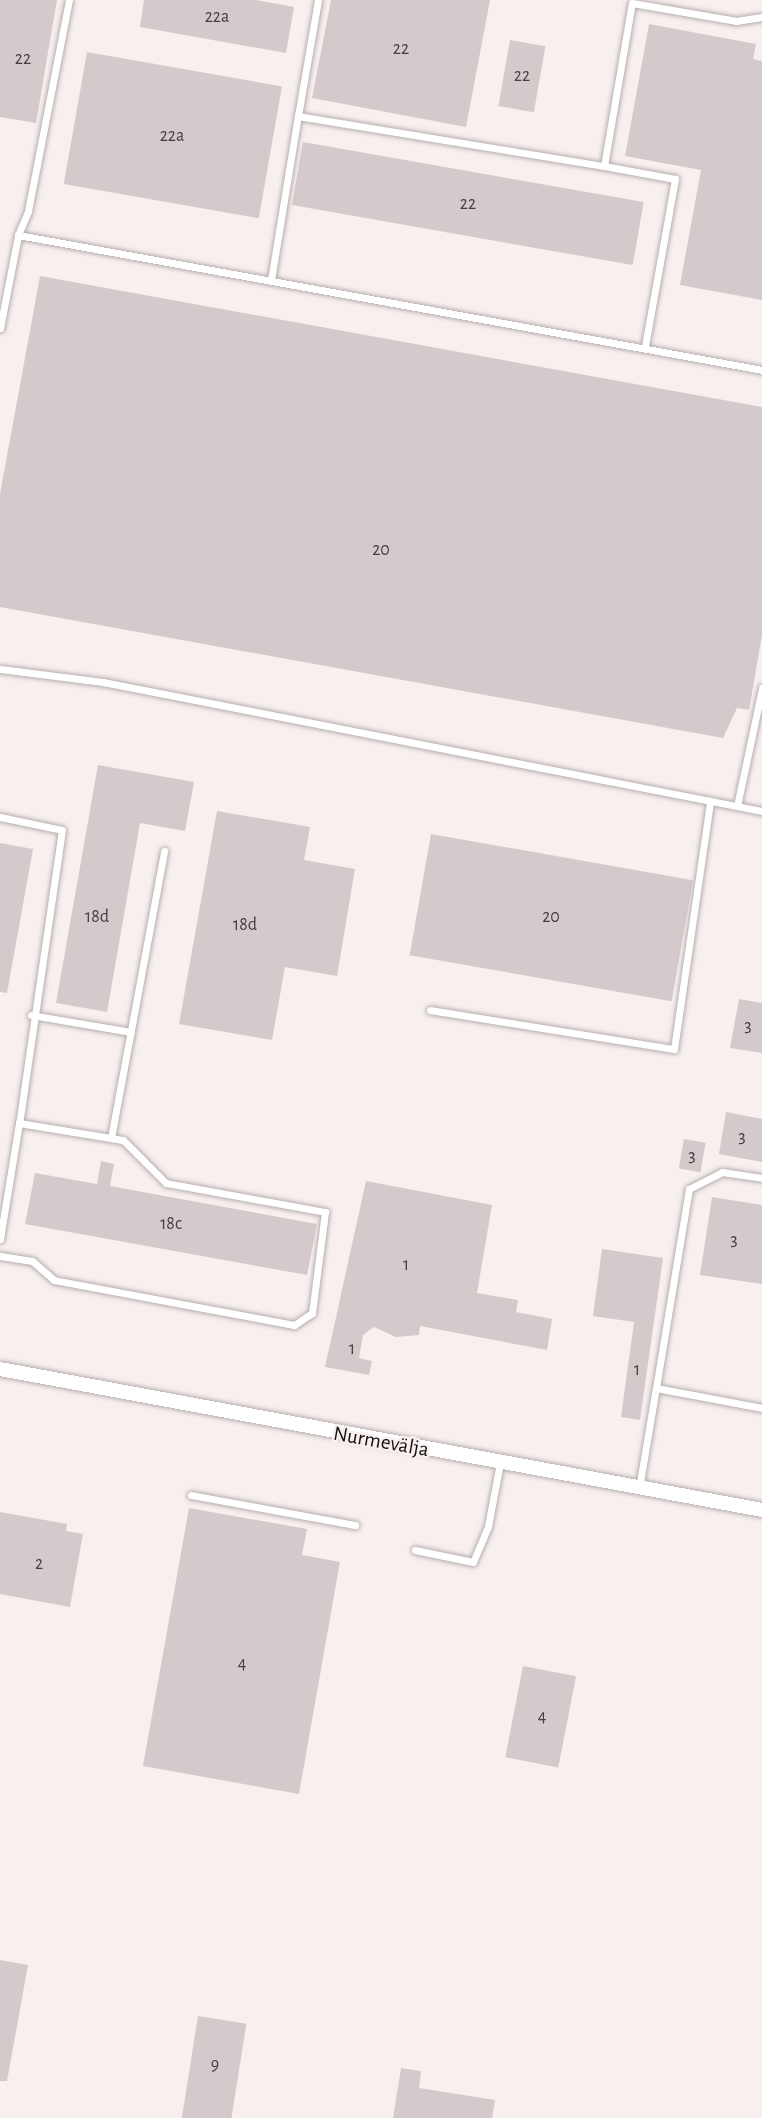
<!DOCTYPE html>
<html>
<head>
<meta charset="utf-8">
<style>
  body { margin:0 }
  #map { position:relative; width:762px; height:2118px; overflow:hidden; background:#f8efef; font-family:"Alegreya Sans",sans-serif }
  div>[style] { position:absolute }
  .building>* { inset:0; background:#d4cacb; transform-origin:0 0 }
  .roads { filter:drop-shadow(0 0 2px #b7aeae) drop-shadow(0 0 2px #b7aeae) }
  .service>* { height:7px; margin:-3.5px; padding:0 3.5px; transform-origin:3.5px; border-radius:3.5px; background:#fff }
  .minor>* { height:14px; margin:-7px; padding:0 7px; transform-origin:7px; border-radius:7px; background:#fff }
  span { translate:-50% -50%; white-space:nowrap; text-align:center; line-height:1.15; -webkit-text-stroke:5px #f8efef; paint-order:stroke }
  .number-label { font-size:18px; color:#433e3f }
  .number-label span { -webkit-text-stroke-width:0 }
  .street-label { font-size:21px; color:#130f10 }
</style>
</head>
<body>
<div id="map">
  <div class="building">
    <i style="clip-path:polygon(0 0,57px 0,36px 123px,0 117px)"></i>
    <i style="clip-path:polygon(144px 0,256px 0,294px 7px,286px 53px,140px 27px)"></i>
    <i style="clip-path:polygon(331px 0,490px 0,466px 127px,312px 98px)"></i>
    <i style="clip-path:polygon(649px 24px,756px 44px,753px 59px,762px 61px,762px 300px,680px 285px,701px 170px,625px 156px)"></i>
    <i style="left:510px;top:40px;width:36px;height:67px;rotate:10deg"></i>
    <i style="left:87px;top:52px;width:198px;height:134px;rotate:10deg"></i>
    <i style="left:303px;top:142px;width:346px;height:64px;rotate:10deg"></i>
    <i style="clip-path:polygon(40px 276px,762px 407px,762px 635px,749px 710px,737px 708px,723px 738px,0 607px,0 494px)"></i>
    <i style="clip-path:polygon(98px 765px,194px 782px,185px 831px,140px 823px,107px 1012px,56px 1003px)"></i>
    <i style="clip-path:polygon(217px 811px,310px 827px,304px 860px,355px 869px,337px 976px,285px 967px,272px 1040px,179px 1024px)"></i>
    <i style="left:431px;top:834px;width:266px;height:123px;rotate:10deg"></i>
    <i style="clip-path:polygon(0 843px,33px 849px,7px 993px,0 992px)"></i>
    <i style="clip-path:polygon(739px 999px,762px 1003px,762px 1053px,730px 1048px)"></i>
    <i style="clip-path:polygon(726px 1112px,762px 1119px,762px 1162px,719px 1154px)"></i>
    <i style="left:684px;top:1139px;width:22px;height:30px;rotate:10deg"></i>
    <i style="clip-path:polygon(101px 1161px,114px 1164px,110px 1186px,317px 1224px,307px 1275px,25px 1224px,35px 1173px,97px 1184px)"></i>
    <i style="clip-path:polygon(366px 1181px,492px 1205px,477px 1293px,518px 1300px,516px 1312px,552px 1319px,547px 1350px,420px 1326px,419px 1335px,396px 1337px,374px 1327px,363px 1335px,359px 1358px,372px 1361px,369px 1375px,325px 1367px)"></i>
    <i style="clip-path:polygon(712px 1197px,762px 1205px,762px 1284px,700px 1275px)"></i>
    <i style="clip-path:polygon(602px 1249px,663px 1258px,640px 1420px,621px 1417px,634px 1322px,593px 1316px)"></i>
    <i style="clip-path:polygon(189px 1508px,307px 1529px,302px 1555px,340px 1562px,299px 1794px,143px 1766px)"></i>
    <i style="clip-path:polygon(0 1512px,67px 1524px,66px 1531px,83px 1534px,70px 1607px,0 1594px)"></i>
    <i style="left:523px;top:1666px;width:54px;height:93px;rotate:11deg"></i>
    <i style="clip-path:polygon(0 1960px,28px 1965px,7px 2081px,0 2081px)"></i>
    <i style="left:198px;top:2016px;width:49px;height:103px;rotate:9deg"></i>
    <i style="clip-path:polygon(401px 2068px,421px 2071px,419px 2088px,495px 2100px,492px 2118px,393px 2118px)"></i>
  </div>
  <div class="roads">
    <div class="service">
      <i style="left:318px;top:0;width:118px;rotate:99.8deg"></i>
      <i style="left:298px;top:116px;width:310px;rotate:9.3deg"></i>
      <i style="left:18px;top:235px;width:26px;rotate:-67deg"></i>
      <i style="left:28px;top:211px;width:215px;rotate:-79deg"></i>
      <i style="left:271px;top:280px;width:166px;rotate:-80.7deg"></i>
      <i style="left:0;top:328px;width:95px;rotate:-79deg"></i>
      <i style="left:18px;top:235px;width:756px;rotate:10.28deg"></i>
      <i style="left:645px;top:346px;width:170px;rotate:-79.8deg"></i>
      <i style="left:675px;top:179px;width:72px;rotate:-169.6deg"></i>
      <i style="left:604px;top:166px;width:165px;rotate:-80.3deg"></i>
      <i style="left:632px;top:3px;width:106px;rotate:9.8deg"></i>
      <i style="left:736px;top:21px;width:26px;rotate:-9deg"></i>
      <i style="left:0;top:669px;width:104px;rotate:7.2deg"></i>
      <i style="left:103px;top:682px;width:672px;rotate:11.08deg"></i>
      <i style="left:737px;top:806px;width:121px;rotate:-78deg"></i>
      <i style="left:0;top:817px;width:63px;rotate:11.8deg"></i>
      <i style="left:62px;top:830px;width:296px;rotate:98.3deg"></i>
      <i style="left:430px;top:1010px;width:247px;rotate:9.1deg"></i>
      <i style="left:674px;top:1049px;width:251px;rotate:-81.7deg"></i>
      <i style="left:31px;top:1015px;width:101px;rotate:9.6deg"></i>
      <i style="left:111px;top:1138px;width:292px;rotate:-79.5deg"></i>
      <i style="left:0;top:1239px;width:118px;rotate:-80.7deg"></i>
      <i style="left:19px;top:1123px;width:105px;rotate:9.3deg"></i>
      <i style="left:123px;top:1140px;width:61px;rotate:45deg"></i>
      <i style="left:166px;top:1183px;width:162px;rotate:10.3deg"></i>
      <i style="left:325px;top:1212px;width:102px;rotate:97.3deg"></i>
      <i style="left:312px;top:1313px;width:22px;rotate:146deg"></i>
      <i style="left:294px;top:1325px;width:244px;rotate:-169.4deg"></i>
      <i style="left:54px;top:1280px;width:29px;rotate:-139deg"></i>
      <i style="left:32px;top:1261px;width:32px;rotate:-171deg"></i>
      <i style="left:656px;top:1388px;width:202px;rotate:-80.6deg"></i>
      <i style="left:689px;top:1189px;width:37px;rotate:-27deg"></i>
      <i style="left:722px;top:1172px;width:40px;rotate:8.5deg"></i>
      <i style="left:639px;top:1488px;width:101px;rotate:-80.4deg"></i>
      <i style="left:656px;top:1388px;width:108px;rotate:10.7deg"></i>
      <i style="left:191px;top:1495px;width:167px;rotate:10.4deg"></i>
      <i style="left:415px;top:1550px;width:59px;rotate:11.7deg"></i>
      <i style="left:473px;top:1562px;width:39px;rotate:-67deg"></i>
      <i style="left:488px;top:1526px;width:64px;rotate:-79.2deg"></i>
    </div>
    <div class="minor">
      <i style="left:0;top:1369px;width:775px;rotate:10.48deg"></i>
    </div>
  </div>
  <div class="number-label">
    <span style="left:217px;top:17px">22a</span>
    <span style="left:401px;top:49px">22</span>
    <span style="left:23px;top:59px">22</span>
    <span style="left:522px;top:76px">22</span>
    <span style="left:172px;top:136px">22a</span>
    <span style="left:468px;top:204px">22</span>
    <span style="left:381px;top:550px">20</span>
    <span style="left:97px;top:917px">18d</span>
    <span style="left:551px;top:917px">20</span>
    <span style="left:245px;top:925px">18d</span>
    <span style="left:748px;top:1026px">3</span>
    <span style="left:742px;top:1137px">3</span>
    <span style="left:692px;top:1156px">3</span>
    <span style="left:171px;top:1224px">18c</span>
    <span style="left:734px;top:1240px">3</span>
    <span style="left:406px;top:1265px">1</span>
    <span style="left:352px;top:1349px">1</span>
    <span style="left:637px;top:1370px">1</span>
    <span style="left:39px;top:1564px">2</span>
    <span style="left:242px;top:1664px">4</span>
    <span style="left:542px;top:1717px">4</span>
    <span style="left:215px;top:2065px">9</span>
  </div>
  <div class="street-label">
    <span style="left:381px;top:1442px;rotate:10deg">Nurmevälja</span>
  </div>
</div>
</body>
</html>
